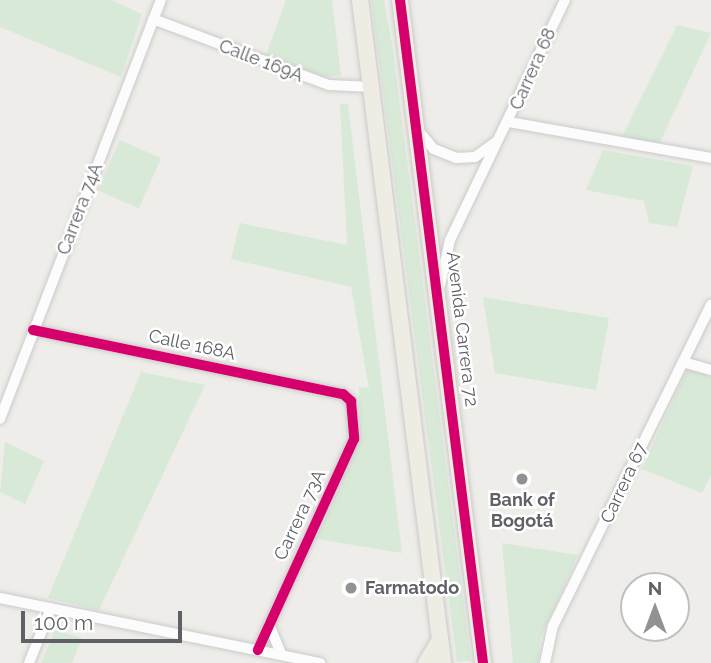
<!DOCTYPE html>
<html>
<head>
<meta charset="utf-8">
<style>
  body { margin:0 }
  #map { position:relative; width:711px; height:663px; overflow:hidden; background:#eeede9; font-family:Raleway,sans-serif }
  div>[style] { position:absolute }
  .green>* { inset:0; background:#d8e9d7; transform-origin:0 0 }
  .roads { filter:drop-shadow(0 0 2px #cbcbcb) drop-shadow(0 0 2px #cbcbcb) }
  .minor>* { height:10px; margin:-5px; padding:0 5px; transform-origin:5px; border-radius:5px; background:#fcfcfc }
  .highway>* { height:16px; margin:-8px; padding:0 8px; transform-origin:8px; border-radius:8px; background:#efede3 }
  .cycleway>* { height:10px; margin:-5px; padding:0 5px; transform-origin:5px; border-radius:5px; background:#d6006c }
  .dots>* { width:19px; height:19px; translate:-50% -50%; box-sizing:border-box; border:4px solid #fff; border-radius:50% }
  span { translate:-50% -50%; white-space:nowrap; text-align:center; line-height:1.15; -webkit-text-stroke:5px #fff; paint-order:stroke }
  .street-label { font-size:18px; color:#5f6166 }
  .poi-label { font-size:18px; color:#5f6166; font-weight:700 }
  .left { translate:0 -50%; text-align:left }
  .north { position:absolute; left:620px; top:572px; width:70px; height:70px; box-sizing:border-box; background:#fff; border:2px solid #bfc0c2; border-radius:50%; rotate:0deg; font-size:19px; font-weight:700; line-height:28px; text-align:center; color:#5f6166 }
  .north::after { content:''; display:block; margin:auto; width:24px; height:32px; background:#919294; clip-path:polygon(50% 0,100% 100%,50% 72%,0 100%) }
  .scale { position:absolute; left:21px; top:611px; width:161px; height:32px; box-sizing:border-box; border:4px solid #5f6166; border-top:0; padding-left:9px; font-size:21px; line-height:24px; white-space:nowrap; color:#5f6166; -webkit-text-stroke:5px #fff; paint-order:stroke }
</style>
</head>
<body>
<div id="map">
  <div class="green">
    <i style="clip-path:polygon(0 0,111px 0,142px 14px,121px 77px,0 27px)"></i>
    <i style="clip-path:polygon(286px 0,332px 0,341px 75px,326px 77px,266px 55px)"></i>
    <i style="clip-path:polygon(371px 0,384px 0,393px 51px,471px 661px,457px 662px)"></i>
    <i style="clip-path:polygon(677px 25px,711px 33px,659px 144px,622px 137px)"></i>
    <i style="clip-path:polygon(340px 104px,348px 104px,402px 553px,316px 539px,360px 440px,359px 387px,369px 388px,351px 287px,231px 259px,240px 223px,347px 245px)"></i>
    <i style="left:120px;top:140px;width:45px;height:55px;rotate:24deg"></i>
    <i style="clip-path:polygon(603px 150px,693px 166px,677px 227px,649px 223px,644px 201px,586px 190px)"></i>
    <i style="clip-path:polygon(483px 297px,609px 318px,596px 390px,495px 373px)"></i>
    <i style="clip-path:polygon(687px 369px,711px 377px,711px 475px,702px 493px,642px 469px)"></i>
    <i style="clip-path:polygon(141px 372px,205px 385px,99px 610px,48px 598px)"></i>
    <i style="clip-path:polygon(5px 442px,44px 461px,25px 504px,0 492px)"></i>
    <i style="clip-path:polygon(502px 543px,578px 555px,541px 637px,538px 663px,513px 663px)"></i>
    <i style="clip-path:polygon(55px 630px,82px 638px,72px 663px,41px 663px)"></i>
  </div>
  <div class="roads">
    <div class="minor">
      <i style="left:153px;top:19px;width:188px;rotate:20.6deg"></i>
      <i style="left:329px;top:85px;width:43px;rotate:2.7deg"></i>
      <i style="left:509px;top:122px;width:205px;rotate:10.1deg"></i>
      <i style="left:417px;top:129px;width:26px;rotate:50deg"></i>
      <i style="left:434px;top:149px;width:24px;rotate:22deg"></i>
      <i style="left:456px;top:158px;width:19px;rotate:-3deg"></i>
      <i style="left:475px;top:157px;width:26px;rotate:-36deg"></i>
      <i style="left:440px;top:285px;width:46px;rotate:-77.5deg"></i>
      <i style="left:450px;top:240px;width:266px;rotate:-64.4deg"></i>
      <i style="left:33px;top:330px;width:317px;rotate:11.7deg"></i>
      <i style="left:343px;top:394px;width:11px;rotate:41deg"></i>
      <i style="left:351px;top:401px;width:38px;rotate:85deg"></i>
      <i style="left:354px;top:439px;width:232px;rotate:114.5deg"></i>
      <i style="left:683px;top:362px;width:29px;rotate:16deg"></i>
      <i style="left:0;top:419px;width:449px;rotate:-69deg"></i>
      <i style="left:0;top:598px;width:327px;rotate:11.5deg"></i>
      <i style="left:269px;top:624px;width:32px;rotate:68deg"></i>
      <i style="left:29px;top:663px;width:59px;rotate:-68.2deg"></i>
      <i style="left:545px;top:663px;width:38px;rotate:-78deg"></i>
      <i style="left:553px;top:626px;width:358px;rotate:-63.8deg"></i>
    </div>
    <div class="highway">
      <i style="left:360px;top:0;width:668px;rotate:82.86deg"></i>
      <i style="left:400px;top:0;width:668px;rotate:82.86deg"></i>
      <i style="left:426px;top:663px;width:27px;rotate:-59deg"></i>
    </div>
  </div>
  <div class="cycleway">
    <i style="left:400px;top:0;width:668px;rotate:82.86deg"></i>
    <i style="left:33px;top:330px;width:317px;rotate:11.7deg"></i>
    <i style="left:343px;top:394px;width:11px;rotate:41deg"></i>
    <i style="left:351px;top:401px;width:38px;rotate:85deg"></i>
    <i style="left:354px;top:439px;width:232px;rotate:114.5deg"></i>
  </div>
  <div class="dots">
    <i style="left:522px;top:479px;background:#919294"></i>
    <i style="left:351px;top:588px;background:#919294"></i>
  </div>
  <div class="street-label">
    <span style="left:261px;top:61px;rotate:21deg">Calle 169A</span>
    <span style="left:533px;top:69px;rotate:-66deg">Carrera 68</span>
    <span style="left:80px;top:209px;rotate:-69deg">Carrera 74A</span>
    <span style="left:462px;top:329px;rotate:83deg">Avenida Carrera 72</span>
    <span style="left:192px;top:345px;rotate:12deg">Calle 168A</span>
    <span style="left:624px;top:483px;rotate:-65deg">Carrera 67</span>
    <span style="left:300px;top:515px;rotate:-65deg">Carrera 73A</span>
  </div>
  <div class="poi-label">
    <span style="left:522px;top:511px">Bank of<br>Bogotá</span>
    <span class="left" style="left:365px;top:588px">Farmatodo</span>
  </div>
  <div class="north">N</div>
  <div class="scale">100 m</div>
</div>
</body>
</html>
